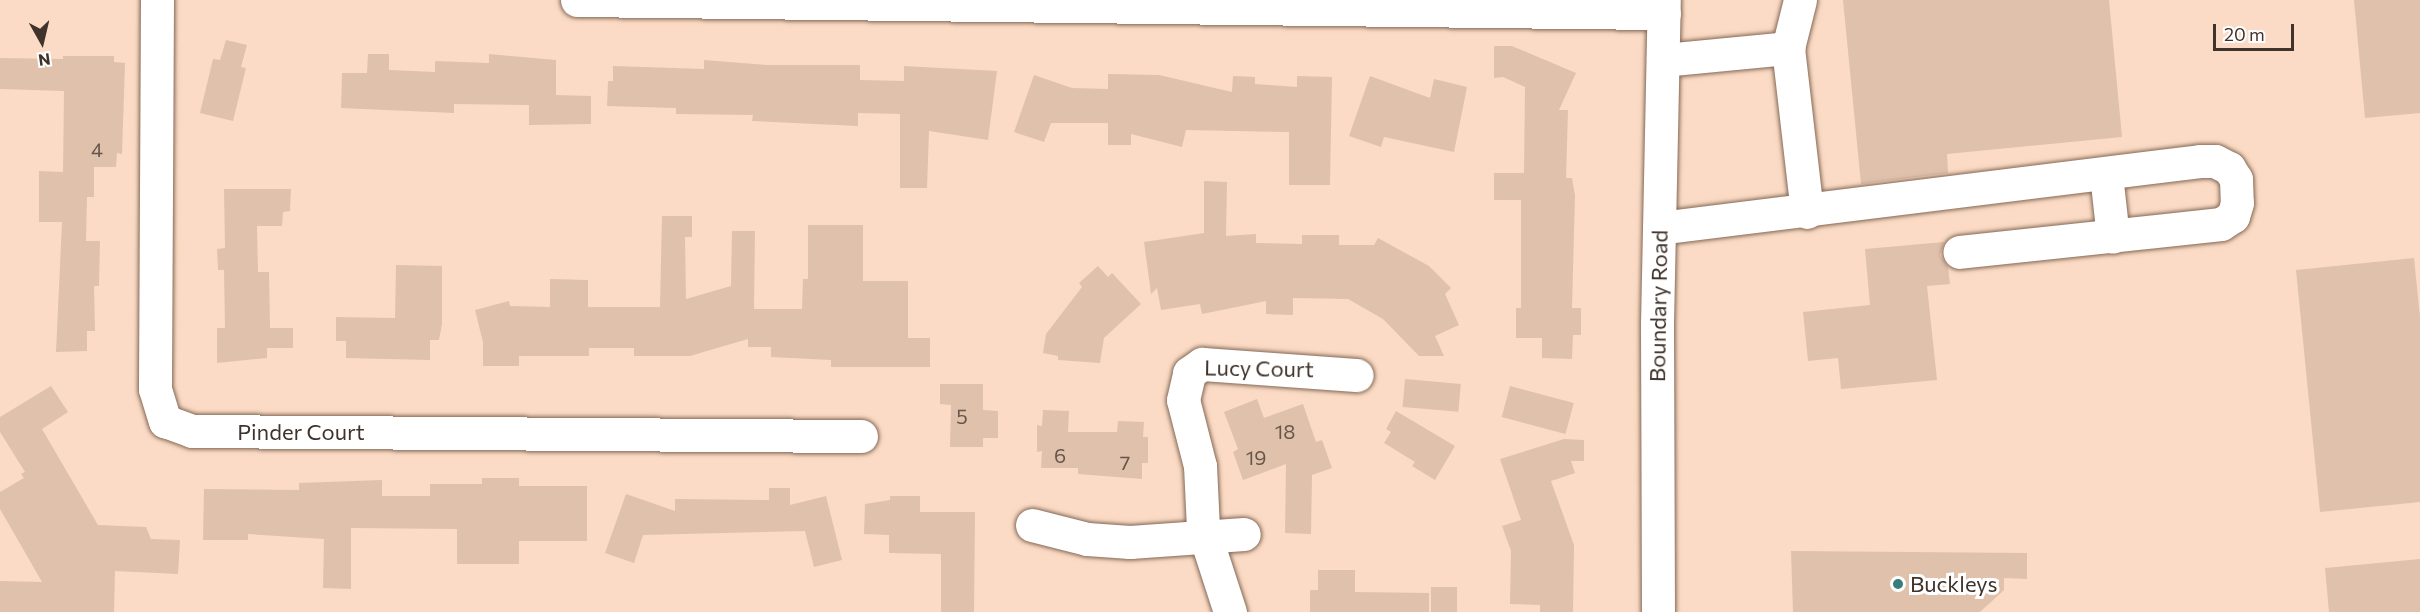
<!DOCTYPE html>
<html>
<head>
<meta charset="utf-8">
<style>
  body { margin:0 }
  #map { position:relative; width:2420px; height:612px; overflow:hidden; background:#fbdbc5; font-family:Commissioner,sans-serif }
  div>[style] { position:absolute }
  .building>* { inset:0; background:#e0c1ac; transform-origin:0 0 }
  .roads { filter:drop-shadow(0 0 2px #846855) drop-shadow(0 0 2px #846855) }
  .minor>* { height:33px; margin:-16.5px; padding:0 16.5px; transform-origin:16.5px; border-radius:16.5px; background:#fff }
  .dots>* { width:16px; height:16px; translate:-50% -50%; box-sizing:border-box; border:3px solid #fff; border-radius:50% }
  span { translate:-50% -50%; white-space:nowrap; text-align:center; line-height:1.15; -webkit-text-stroke:6px #fff; paint-order:stroke }
  .number-label { font-size:20px; color:#67564b }
  .number-label span { -webkit-text-stroke-width:0 }
  .street-label { font-size:22px; color:#3f332b }
  .poi-label { font-size:22px; color:#3f332b }
  .left { translate:0 -50%; text-align:left }
  .north { position:absolute; left:12px; top:12px; width:60px; height:60px; -webkit-text-stroke:4px #fff; paint-order:stroke; rotate:172deg; font-size:16px; font-weight:700; line-height:24px; text-align:center; color:#3f332b }
  .north::after { content:''; display:block; margin:auto; width:21px; height:27px; background:#3f332b; clip-path:polygon(50% 0,100% 100%,50% 72%,0 100%) }
  .scale { position:absolute; left:2213px; top:24px; width:81px; height:27px; box-sizing:border-box; border:3px solid #3f332b; border-top:0; padding-left:8px; font-size:18px; line-height:21px; white-space:nowrap; color:#3f332b; -webkit-text-stroke:4px #fff; paint-order:stroke }
</style>
</head>
<body>
<div id="map">
  <div class="building">
    <i style="clip-path:polygon(1843px 0,2109px 0,2122px 137px,1947px 154px,1948px 173px,1861px 184px)"></i>
    <i style="clip-path:polygon(2354px 0,2420px 0,2420px 113px,2365px 118px)"></i>
    <i style="clip-path:polygon(226px 40px,247px 45px,241px 67px,246px 68px,233px 121px,200px 113px,213px 59px,220px 60px)"></i>
    <i style="clip-path:polygon(1494px 46px,1512px 46px,1576px 73px,1559px 110px,1568px 110px,1566px 178px,1572px 178px,1575px 195px,1572px 308px,1581px 308px,1581px 335px,1573px 335px,1572px 359px,1542px 358px,1542px 338px,1516px 338px,1516px 308px,1521px 308px,1521px 200px,1494px 200px,1494px 173px,1524px 173px,1525px 87px,1503px 77px,1494px 78px)"></i>
    <i style="clip-path:polygon(368px 54px,389px 54px,389px 70px,435px 72px,435px 61px,489px 63px,489px 54px,556px 60px,556px 95px,591px 96px,591px 124px,529px 125px,529px 105px,454px 104px,454px 113px,341px 108px,342px 73px,367px 73px)"></i>
    <i style="clip-path:polygon(63px 56px,114px 56px,114px 62px,125px 63px,122px 154px,117px 153px,116px 167px,94px 167px,94px 197px,87px 197px,86px 241px,100px 241px,99px 286px,94px 286px,95px 331px,87px 331px,87px 351px,56px 352px,62px 222px,39px 222px,39px 171px,63px 172px,64px 91px,0 89px,0 58px,63px 59px)"></i>
    <i style="clip-path:polygon(704px 60px,766px 65px,860px 65px,860px 80px,904px 81px,904px 66px,997px 71px,988px 140px,929px 131px,927px 188px,900px 188px,900px 114px,858px 113px,858px 126px,752px 121px,753px 115px,676px 114px,676px 108px,607px 106px,608px 81px,613px 81px,613px 66px,704px 69px)"></i>
    <i style="clip-path:polygon(1108px 74px,1159px 75px,1232px 92px,1233px 76px,1255px 77px,1255px 84px,1297px 87px,1297px 76px,1332px 77px,1330px 185px,1289px 185px,1289px 132px,1186px 130px,1182px 147px,1131px 134px,1131px 145px,1108px 145px,1108px 123px,1051px 123px,1044px 142px,1014px 132px,1034px 75px,1072px 88px,1108px 89px)"></i>
    <i style="clip-path:polygon(1370px 76px,1430px 98px,1434px 79px,1467px 87px,1454px 152px,1384px 137px,1381px 147px,1349px 136px)"></i>
    <i style="clip-path:polygon(1204px 181px,1227px 182px,1226px 236px,1256px 234px,1256px 243px,1302px 244px,1302px 235px,1339px 235px,1339px 245px,1374px 245px,1378px 238px,1429px 266px,1451px 288px,1445px 294px,1459px 325px,1435px 336px,1444px 356px,1419px 356px,1383px 319px,1348px 299px,1293px 298px,1293px 315px,1266px 314px,1266px 301px,1202px 314px,1200px 304px,1161px 310px,1157px 288px,1151px 294px,1144px 242px,1204px 233px)"></i>
    <i style="clip-path:polygon(224px 189px,291px 189px,290px 211px,283px 212px,282px 226px,257px 226px,258px 272px,269px 272px,270px 328px,293px 328px,293px 348px,267px 348px,267px 358px,217px 363px,217px 328px,225px 328px,224px 270px,218px 270px,217px 249px,225px 248px)"></i>
    <i style="clip-path:polygon(662px 216px,692px 216px,692px 237px,685px 237px,686px 299px,731px 286px,732px 231px,755px 231px,754px 309px,802px 309px,803px 279px,808px 279px,808px 225px,863px 225px,863px 281px,908px 281px,908px 338px,930px 338px,930px 367px,831px 367px,831px 360px,771px 357px,771px 347px,748px 347px,748px 339px,690px 356px,634px 356px,634px 348px,589px 348px,589px 356px,519px 356px,519px 366px,483px 366px,483px 342px,475px 310px,509px 301px,510px 306px,550px 307px,550px 279px,588px 280px,588px 307px,660px 307px)"></i>
    <i style="clip-path:polygon(1944px 242px,1940px 255px,1948px 267px,1950px 284px,1927px 286px,1937px 380px,1841px 389px,1838px 358px,1808px 361px,1803px 312px,1870px 305px,1865px 249px)"></i>
    <i style="clip-path:polygon(2414px 258px,2420px 317px,2420px 502px,2320px 512px,2296px 270px)"></i>
    <i style="clip-path:polygon(396px 265px,442px 266px,442px 324px,439px 340px,430px 340px,430px 360px,346px 358px,346px 341px,336px 341px,336px 317px,395px 318px)"></i>
    <i style="clip-path:polygon(1098px 266px,1108px 277px,1112px 273px,1141px 304px,1104px 338px,1100px 363px,1058px 360px,1058px 356px,1043px 353px,1046px 334px,1082px 287px,1079px 283px)"></i>
    <i style="left:1405px;top:379px;width:56px;height:28px;rotate:5deg"></i>
    <i style="clip-path:polygon(940px 384px,983px 384px,983px 410px,998px 411px,998px 438px,983px 438px,983px 447px,950px 447px,951px 405px,940px 404px)"></i>
    <i style="clip-path:polygon(51px 386px,68px 412px,42px 429px,98px 525px,146px 527px,151px 539px,180px 540px,178px 574px,115px 571px,114px 612px,0 612px,0 581px,42px 582px,0 509px,0 492px,24px 478px,21px 474px,25px 472px,0 432px,0 417px)"></i>
    <i style="left:1510px;top:386px;width:66px;height:32px;rotate:15deg"></i>
    <i style="clip-path:polygon(1257px 399px,1264px 418px,1303px 404px,1316px 442px,1322px 440px,1332px 468px,1312px 475px,1311px 534px,1285px 533px,1286px 464px,1243px 480px,1233px 452px,1238px 449px,1224px 412px)"></i>
    <i style="clip-path:polygon(1043px 410px,1069px 411px,1068px 432px,1117px 432px,1118px 421px,1144px 422px,1143px 437px,1148px 437px,1148px 463px,1142px 463px,1142px 479px,1078px 474px,1078px 468px,1041px 468px,1042px 451px,1037px 452px,1037px 425px,1042px 426px)"></i>
    <i style="clip-path:polygon(1396px 411px,1455px 446px,1435px 480px,1412px 466px,1415px 462px,1384px 443px,1391px 432px,1386px 429px)"></i>
    <i style="clip-path:polygon(1564px 439px,1584px 440px,1584px 461px,1571px 461px,1575px 473px,1551px 481px,1574px 545px,1573px 612px,1540px 612px,1540px 605px,1510px 604px,1511px 551px,1502px 526px,1521px 520px,1500px 459px)"></i>
    <i style="clip-path:polygon(482px 478px,519px 478px,519px 486px,587px 486px,587px 541px,519px 541px,519px 564px,457px 564px,457px 529px,351px 528px,351px 589px,323px 588px,324px 539px,248px 534px,248px 540px,203px 540px,204px 489px,299px 490px,299px 483px,382px 480px,382px 496px,430px 496px,430px 484px,482px 484px)"></i>
    <i style="clip-path:polygon(769px 488px,790px 488px,790px 505px,826px 496px,842px 560px,814px 567px,805px 531px,643px 535px,634px 563px,605px 553px,626px 494px,675px 511px,675px 499px,769px 500px)"></i>
    <i style="clip-path:polygon(890px 496px,920px 496px,920px 512px,975px 512px,974px 612px,941px 612px,941px 554px,889px 553px,889px 535px,864px 534px,865px 504px,890px 500px)"></i>
    <i style="clip-path:polygon(1791px 551px,2027px 553px,2027px 579px,2004px 578px,2004px 590px,1980px 612px,1793px 612px)"></i>
    <i style="clip-path:polygon(2420px 559px,2420px 612px,2329px 612px,2325px 568px)"></i>
    <i style="clip-path:polygon(1318px 570px,1355px 570px,1355px 592px,1429px 593px,1429px 612px,1310px 612px,1310px 590px,1318px 590px)"></i>
    <i style="left:1431px;top:587px;width:26px;height:25px"></i>
  </div>
  <div class="roads">
    <div class="minor">
      <i style="left:157px;top:0;width:389px;rotate:90.3deg"></i>
      <i style="left:155px;top:389px;width:34px;rotate:73deg"></i>
      <i style="left:165px;top:421px;width:29px;rotate:20deg"></i>
      <i style="left:192px;top:431px;width:669px;rotate:0.43deg"></i>
      <i style="left:577px;top:0;width:1087px;rotate:0.69deg"></i>
      <i style="left:1800px;top:0;width:49px;rotate:104deg"></i>
      <i style="left:1788px;top:48px;width:165px;rotate:83.4deg"></i>
      <i style="left:1663px;top:60px;width:126px;rotate:-5.5deg"></i>
      <i style="left:2106px;top:174px;width:63px;rotate:83.7deg"></i>
      <i style="left:1659px;top:228px;width:545px;rotate:-7.06deg"></i>
      <i style="left:2200px;top:161px;width:15px"></i>
      <i style="left:2215px;top:161px;width:16px;rotate:27deg"></i>
      <i style="left:2229px;top:168px;width:13px;rotate:58deg"></i>
      <i style="left:2236px;top:179px;width:24px;rotate:88deg"></i>
      <i style="left:2237px;top:203px;width:14px;rotate:107deg"></i>
      <i style="left:2233px;top:216px;width:14px;rotate:146deg"></i>
      <i style="left:2221px;top:224px;width:263px;rotate:173.9deg"></i>
      <i style="left:1032px;top:525px;width:57px;rotate:14.3deg"></i>
      <i style="left:1087px;top:539px;width:43px;rotate:4deg"></i>
      <i style="left:1130px;top:542px;width:114px;rotate:-4deg"></i>
      <i style="left:1230px;top:612px;width:87px;rotate:-108deg"></i>
      <i style="left:1203px;top:529px;width:63px;rotate:-92.7deg"></i>
      <i style="left:1200px;top:466px;width:68px;rotate:-104.4deg"></i>
      <i style="left:1183px;top:400px;width:28px;rotate:-77deg"></i>
      <i style="left:1189px;top:373px;width:16px;rotate:-35deg"></i>
      <i style="left:1202px;top:364px;width:155px;rotate:4.1deg"></i>
      <i style="left:1658px;top:612px;width:288px;rotate:-90.2deg"></i>
      <i style="left:1657px;top:324px;width:324px;rotate:-88.8deg"></i>
    </div>
  </div>
  <div class="dots">
    <i style="left:1898px;top:584px;background:#367f7c"></i>
  </div>
  <div class="number-label">
    <span style="left:97px;top:149px">4</span>
    <span style="left:962px;top:416px">5</span>
    <span style="left:1285px;top:431px">18</span>
    <span style="left:1060px;top:455px">6</span>
    <span style="left:1256px;top:457px">19</span>
    <span style="left:1125px;top:462px">7</span>
  </div>
  <div class="street-label">
    <span style="left:1658px;top:306px;rotate:-89deg">Boundary Road</span>
    <span style="left:1259px;top:368px;rotate:1deg">Lucy Court</span>
    <span style="left:301px;top:432px">Pinder Court</span>
  </div>
  <div class="poi-label">
    <span class="left" style="left:1910px;top:584px">Buckleys</span>
  </div>
  <div class="north">N</div>
  <div class="scale">20 m</div>
</div>
</body>
</html>
